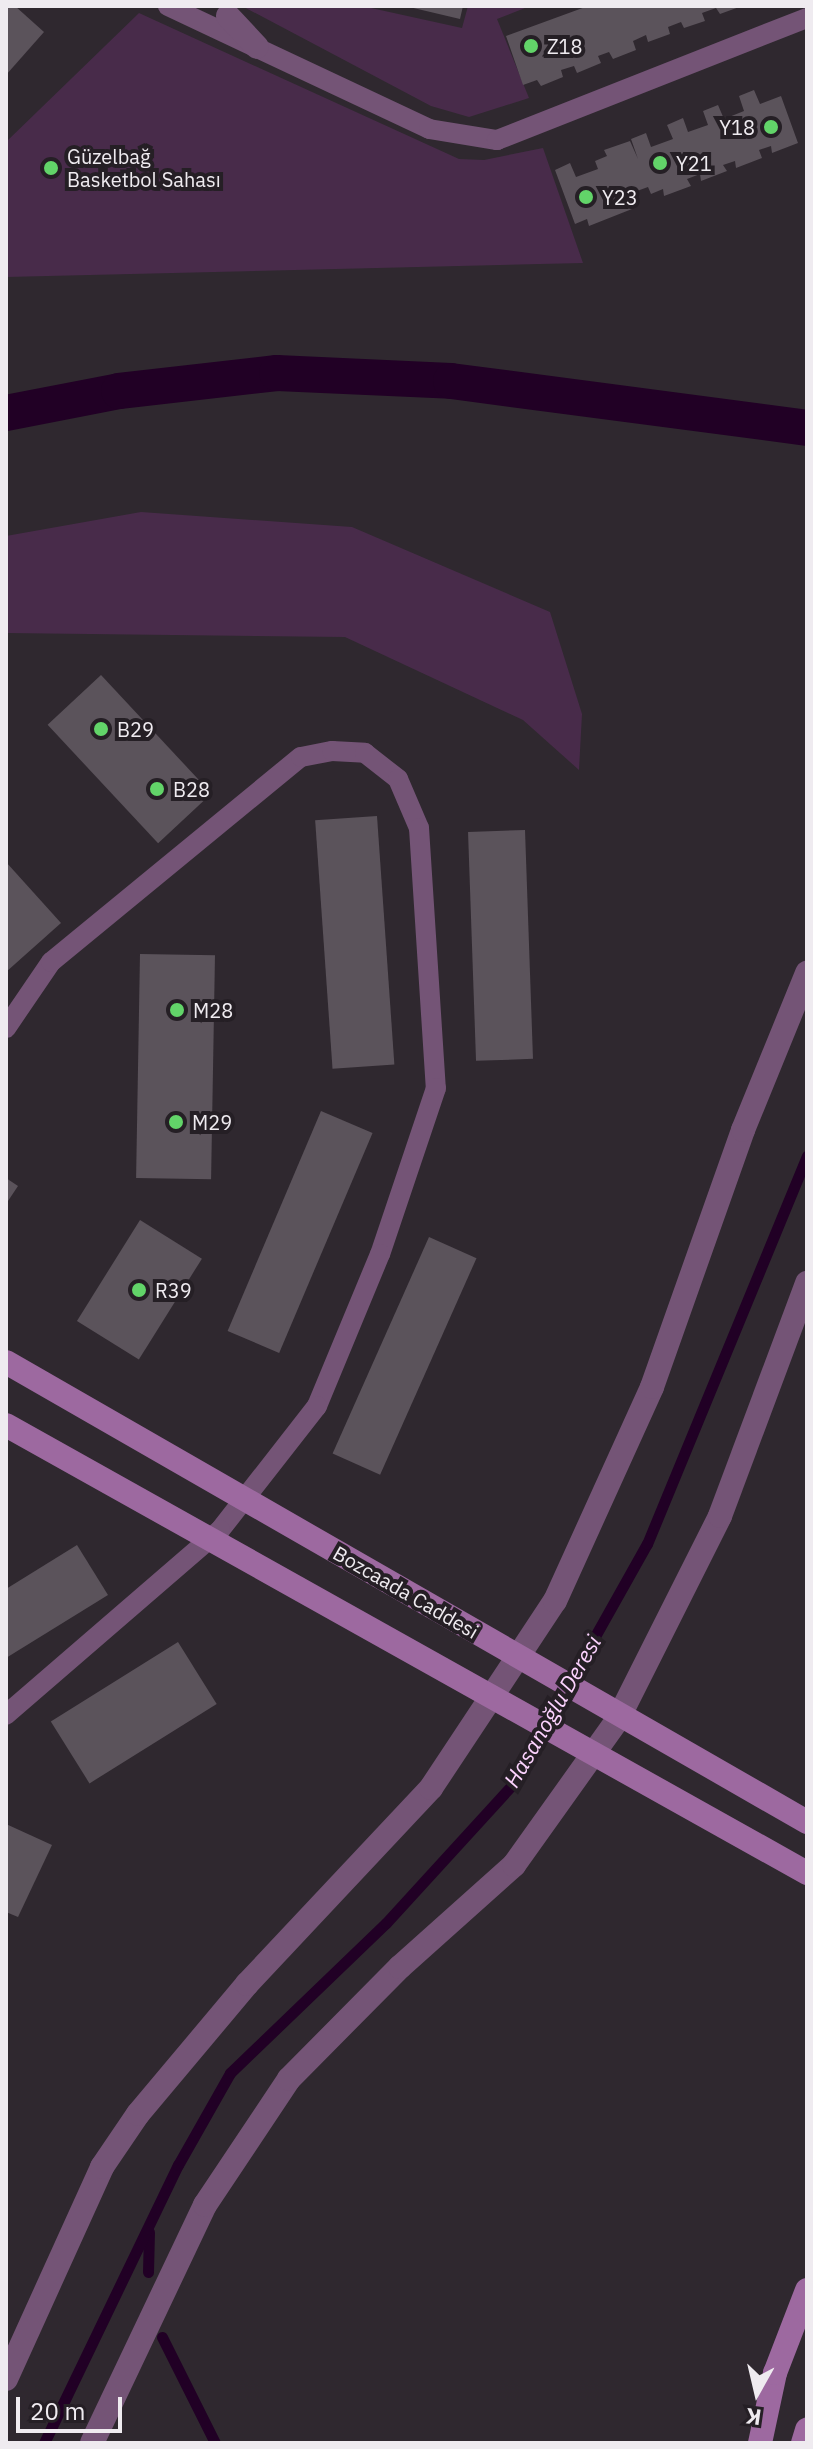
<!DOCTYPE html>
<html>
<head>
<meta charset="utf-8">
<style>
  body { margin:0 }
  #map { position:relative; width:813px; height:2449px; overflow:hidden; background:#2f282f; font-family:"IBM Plex Sans",sans-serif }
  div>[style] { position:absolute }
  .green>* { inset:0; background:#482b4a }
  .stream>* { height:11px; margin:-5.5px; padding:0 5.5px; transform-origin:5.5px; border-radius:5.5px; background:#210025 }
  .canal>* { height:36px; margin:-18px; padding:0 18px; transform-origin:18px; border-radius:18px; background:#210025 }
  .building>* { inset:0; background:#5b535b; transform-origin:0 0 }
  .lane>* { height:20px; margin:-10px; padding:0 10px; transform-origin:10px; border-radius:10px; background:#745476 }
  .street>* { height:24px; margin:-12px; padding:0 12px; transform-origin:12px; border-radius:12px; background:#745476 }
  .secondary>* { height:24px; margin:-12px; padding:0 12px; transform-origin:12px; border-radius:12px; background:#9d69a0 }
  .dots>* { width:22px; height:22px; translate:-50% -50%; box-sizing:border-box; border:4px solid #251f25; border-radius:50% }
  span { translate:-50% -50%; white-space:nowrap; text-align:center; line-height:1.15; -webkit-text-stroke:8px #251f25; paint-order:stroke }
  .poi-label { font-size:20px; color:#efebf0 }
  .left { translate:0 -50%; text-align:left }
  .right { translate:-100% -50%; text-align:right }
  .street-label { font-size:20px; color:#efebf0 }
  .water-label { font-size:22px; color:#fdd4ff; font-style:italic }
  .frame { position:absolute; inset:0; border:8px solid #efebf0; pointer-events:none }
  .north { position:absolute; left:717px; top:2353px; width:80px; height:80px; -webkit-text-stroke:6px #251f25; paint-order:stroke; rotate:188deg; font-size:22px; font-weight:700; line-height:32px; text-align:center; color:#efebf0 }
  .north::after { content:''; display:block; margin:auto; width:28px; height:36px; background:#efebf0; clip-path:polygon(50% 0,100% 100%,50% 72%,0 100%) }
  .scale { position:absolute; left:16px; top:2397px; width:106px; height:36px; box-sizing:border-box; border:4px solid #efebf0; border-top:0; padding-left:10px; font-size:24px; line-height:28px; white-space:nowrap; color:#efebf0; -webkit-text-stroke:6px #251f25; paint-order:stroke }
</style>
</head>
<body>
<div id="map">
  <div class="green">
    <i style="clip-path:polygon(242px 6px,362px 6px,462px 28px,468px 6px,530px 6px,497px 19px,529px 98px,469px 117px,431px 106px)"></i>
    <i style="clip-path:polygon(139px 13px,459px 159px,484px 160px,543px 148px,583px 263px,6px 277px,6px 142px)"></i>
    <i style="clip-path:polygon(141px 512px,352px 527px,550px 612px,582px 714px,579px 770px,523px 720px,345px 637px,6px 633px,6px 536px)"></i>
  </div>
  <div class="stream">
    <i style="left:148px;top:2272px;width:40px;rotate:-88.6deg"></i>
    <i style="left:162px;top:2337px;width:119px;rotate:63.4deg"></i>
    <i style="left:44px;top:2443px;width:309px;rotate:-64.3deg"></i>
    <i style="left:178px;top:2165px;width:106px;rotate:-60.5deg"></i>
    <i style="left:230px;top:2073px;width:216px;rotate:-43.9deg"></i>
    <i style="left:386px;top:1923px;width:185px;rotate:-47.6deg"></i>
    <i style="left:511px;top:1786px;width:278px;rotate:-60.7deg"></i>
    <i style="left:647px;top:1544px;width:420px;rotate:-67.6deg"></i>
  </div>
  <div class="canal">
    <i style="left:6px;top:413px;width:115px;rotate:-11deg"></i>
    <i style="left:119px;top:391px;width:159px;rotate:-6.5deg"></i>
    <i style="left:277px;top:373px;width:174px;rotate:2.6deg"></i>
    <i style="left:451px;top:381px;width:359px;rotate:7.5deg"></i>
  </div>
  <div class="building">
    <i style="clip-path:polygon(6px 6px,15px 6px,44px 32px,6px 75px)"></i>
    <i style="clip-path:polygon(405px 6px,463px 6px,460px 19px)"></i>
    <i style="clip-path:polygon(588px 6px,742px 6px,720px 14px,716px 8px,702px 13px,705px 21px,684px 28px,681px 22px,668px 27px,670px 34px,648px 42px,646px 35px,633px 41px,636px 50px,613px 59px,609px 52px,598px 56px,601px 63px,577px 73px,574px 66px,561px 70px,563px 77px,541px 86px,537px 80px,523px 85px,506px 36px)"></i>
    <i style="clip-path:polygon(754px 90px,760px 104px,781px 96px,798px 143px,772px 153px,771px 146px,759px 150px,762px 158px,736px 168px,735px 161px,723px 165px,727px 171px,701px 181px,700px 174px,687px 179px,691px 186px,664px 196px,663px 189px,651px 194px,648px 187px,626px 195px,632px 209px,589px 226px,587px 219px,575px 224px,555px 170px,570px 163px,576px 177px,598px 169px,595px 161px,607px 156px,604px 150px,630px 141px,638px 159px,631px 139px,646px 133px,651px 147px,673px 139px,667px 125px,683px 118px,688px 132px,708px 125px,703px 111px,718px 105px,724px 119px,744px 111px,739px 96px)"></i>
    <i style="left:101px;top:675px;width:162px;height:73px;rotate:47deg"></i>
    <i style="left:377px;top:816px;width:249px;height:62px;rotate:86deg"></i>
    <i style="left:525px;top:830px;width:229px;height:57px;rotate:88deg"></i>
    <i style="clip-path:polygon(6px 862px,61px 923px,6px 972px)"></i>
    <i style="left:140px;top:954px;width:75px;height:224px;rotate:1deg"></i>
    <i style="left:321px;top:1111px;width:56px;height:239px;rotate:23deg"></i>
    <i style="clip-path:polygon(6px 1178px,18px 1186px,6px 1204px)"></i>
    <i style="left:140px;top:1220px;width:73px;height:119px;rotate:32deg"></i>
    <i style="left:429px;top:1237px;width:52px;height:237px;rotate:24deg"></i>
    <i style="clip-path:polygon(77px 1545px,108px 1595px,6px 1658px,6px 1589px)"></i>
    <i style="left:178px;top:1642px;width:73px;height:150px;rotate:58deg"></i>
    <i style="clip-path:polygon(6px 1824px,52px 1845px,18px 1917px,6px 1912px)"></i>
  </div>
  <div class="lane">
    <i style="left:168px;top:6px;width:289px;rotate:25.2deg"></i>
    <i style="left:429px;top:129px;width:69px;rotate:9.2deg"></i>
    <i style="left:497px;top:140px;width:333px;rotate:-21.5deg"></i>
    <i style="left:6px;top:1028px;width:80px;rotate:-55.7deg"></i>
    <i style="left:51px;top:962px;width:323px;rotate:-39.4deg"></i>
    <i style="left:301px;top:757px;width:32px;rotate:-11deg"></i>
    <i style="left:332px;top:751px;width:33px;rotate:3deg"></i>
    <i style="left:365px;top:753px;width:42px;rotate:38.2deg"></i>
    <i style="left:398px;top:779px;width:53px;rotate:66.8deg"></i>
    <i style="left:419px;top:828px;width:261px;rotate:86.3deg"></i>
    <i style="left:436px;top:1088px;width:175px;rotate:108.6deg"></i>
    <i style="left:380px;top:1254px;width:165px;rotate:112.5deg"></i>
    <i style="left:317px;top:1406px;width:157px;rotate:128deg"></i>
    <i style="left:220px;top:1530px;width:283px;rotate:139.2deg"></i>
  </div>
  <div class="street">
    <i style="left:228px;top:16px;width:42px;rotate:46.9deg"></i>
    <i style="left:6px;top:2379px;width:233px;rotate:-65.6deg"></i>
    <i style="left:102px;top:2167px;width:64px;rotate:-55.8deg"></i>
    <i style="left:138px;top:2114px;width:170px;rotate:-50deg"></i>
    <i style="left:247px;top:1984px;width:269px;rotate:-46.8deg"></i>
    <i style="left:431px;top:1788px;width:224px;rotate:-56.5deg"></i>
    <i style="left:555px;top:1601px;width:235px;rotate:-65.6deg"></i>
    <i style="left:652px;top:1387px;width:273px;rotate:-70.5deg"></i>
    <i style="left:743px;top:1130px;width:170px;rotate:-67.8deg"></i>
    <i style="left:92px;top:2443px;width:263px;rotate:-64.6deg"></i>
    <i style="left:205px;top:2205px;width:151px;rotate:-56.3deg"></i>
    <i style="left:289px;top:2079px;width:158px;rotate:-45.3deg"></i>
    <i style="left:400px;top:1967px;width:153px;rotate:-41.8deg"></i>
    <i style="left:514px;top:1865px;width:179px;rotate:-54.5deg"></i>
    <i style="left:618px;top:1719px;width:227px;rotate:-63.3deg"></i>
    <i style="left:720px;top:1516px;width:249px;rotate:-69.5deg"></i>
  </div>
  <div class="secondary">
    <i style="left:6px;top:1362px;width:924px;rotate:29.87deg"></i>
    <i style="left:6px;top:1425px;width:918px;rotate:29.22deg"></i>
    <i style="left:760px;top:2443px;width:72px;rotate:-77.9deg"></i>
    <i style="left:775px;top:2373px;width:89px;rotate:-68.9deg"></i>
    <i style="left:803px;top:2443px;width:14px;rotate:-73deg"></i>
  </div>
  <div class="dots">
    <i style="left:531px;top:46px;background:#62d469"></i>
    <i style="left:771px;top:127px;background:#62d469"></i>
    <i style="left:660px;top:163px;background:#62d469"></i>
    <i style="left:51px;top:168px;background:#62d469"></i>
    <i style="left:586px;top:197px;background:#62d469"></i>
    <i style="left:101px;top:729px;background:#62d469"></i>
    <i style="left:157px;top:789px;background:#62d469"></i>
    <i style="left:177px;top:1010px;background:#62d469"></i>
    <i style="left:176px;top:1122px;background:#62d469"></i>
    <i style="left:139px;top:1290px;background:#62d469"></i>
  </div>
  <div class="poi-label">
    <span class="left" style="left:547px;top:46px">Z18</span>
    <span class="right" style="left:755px;top:127px">Y18</span>
    <span class="left" style="left:67px;top:168px">Güzelbağ<br>Basketbol Sahası</span>
    <span class="left" style="left:676px;top:163px">Y21</span>
    <span class="left" style="left:602px;top:197px">Y23</span>
    <span class="left" style="left:117px;top:729px">B29</span>
    <span class="left" style="left:173px;top:789px">B28</span>
    <span class="left" style="left:193px;top:1010px">M28</span>
    <span class="left" style="left:192px;top:1122px">M29</span>
    <span class="left" style="left:155px;top:1290px">R39</span>
  </div>
  <div class="street-label">
    <span style="left:406px;top:1592px;rotate:30deg">Bozcaada Caddesi</span>
  </div>
  <div class="water-label">
    <span style="left:552px;top:1711px;rotate:-60deg">Hasanoğlu Deresi</span>
  </div>
  <div class="frame"></div>
  <div class="north">K</div>
  <div class="scale">20 m</div>
</div>
</body>
</html>
